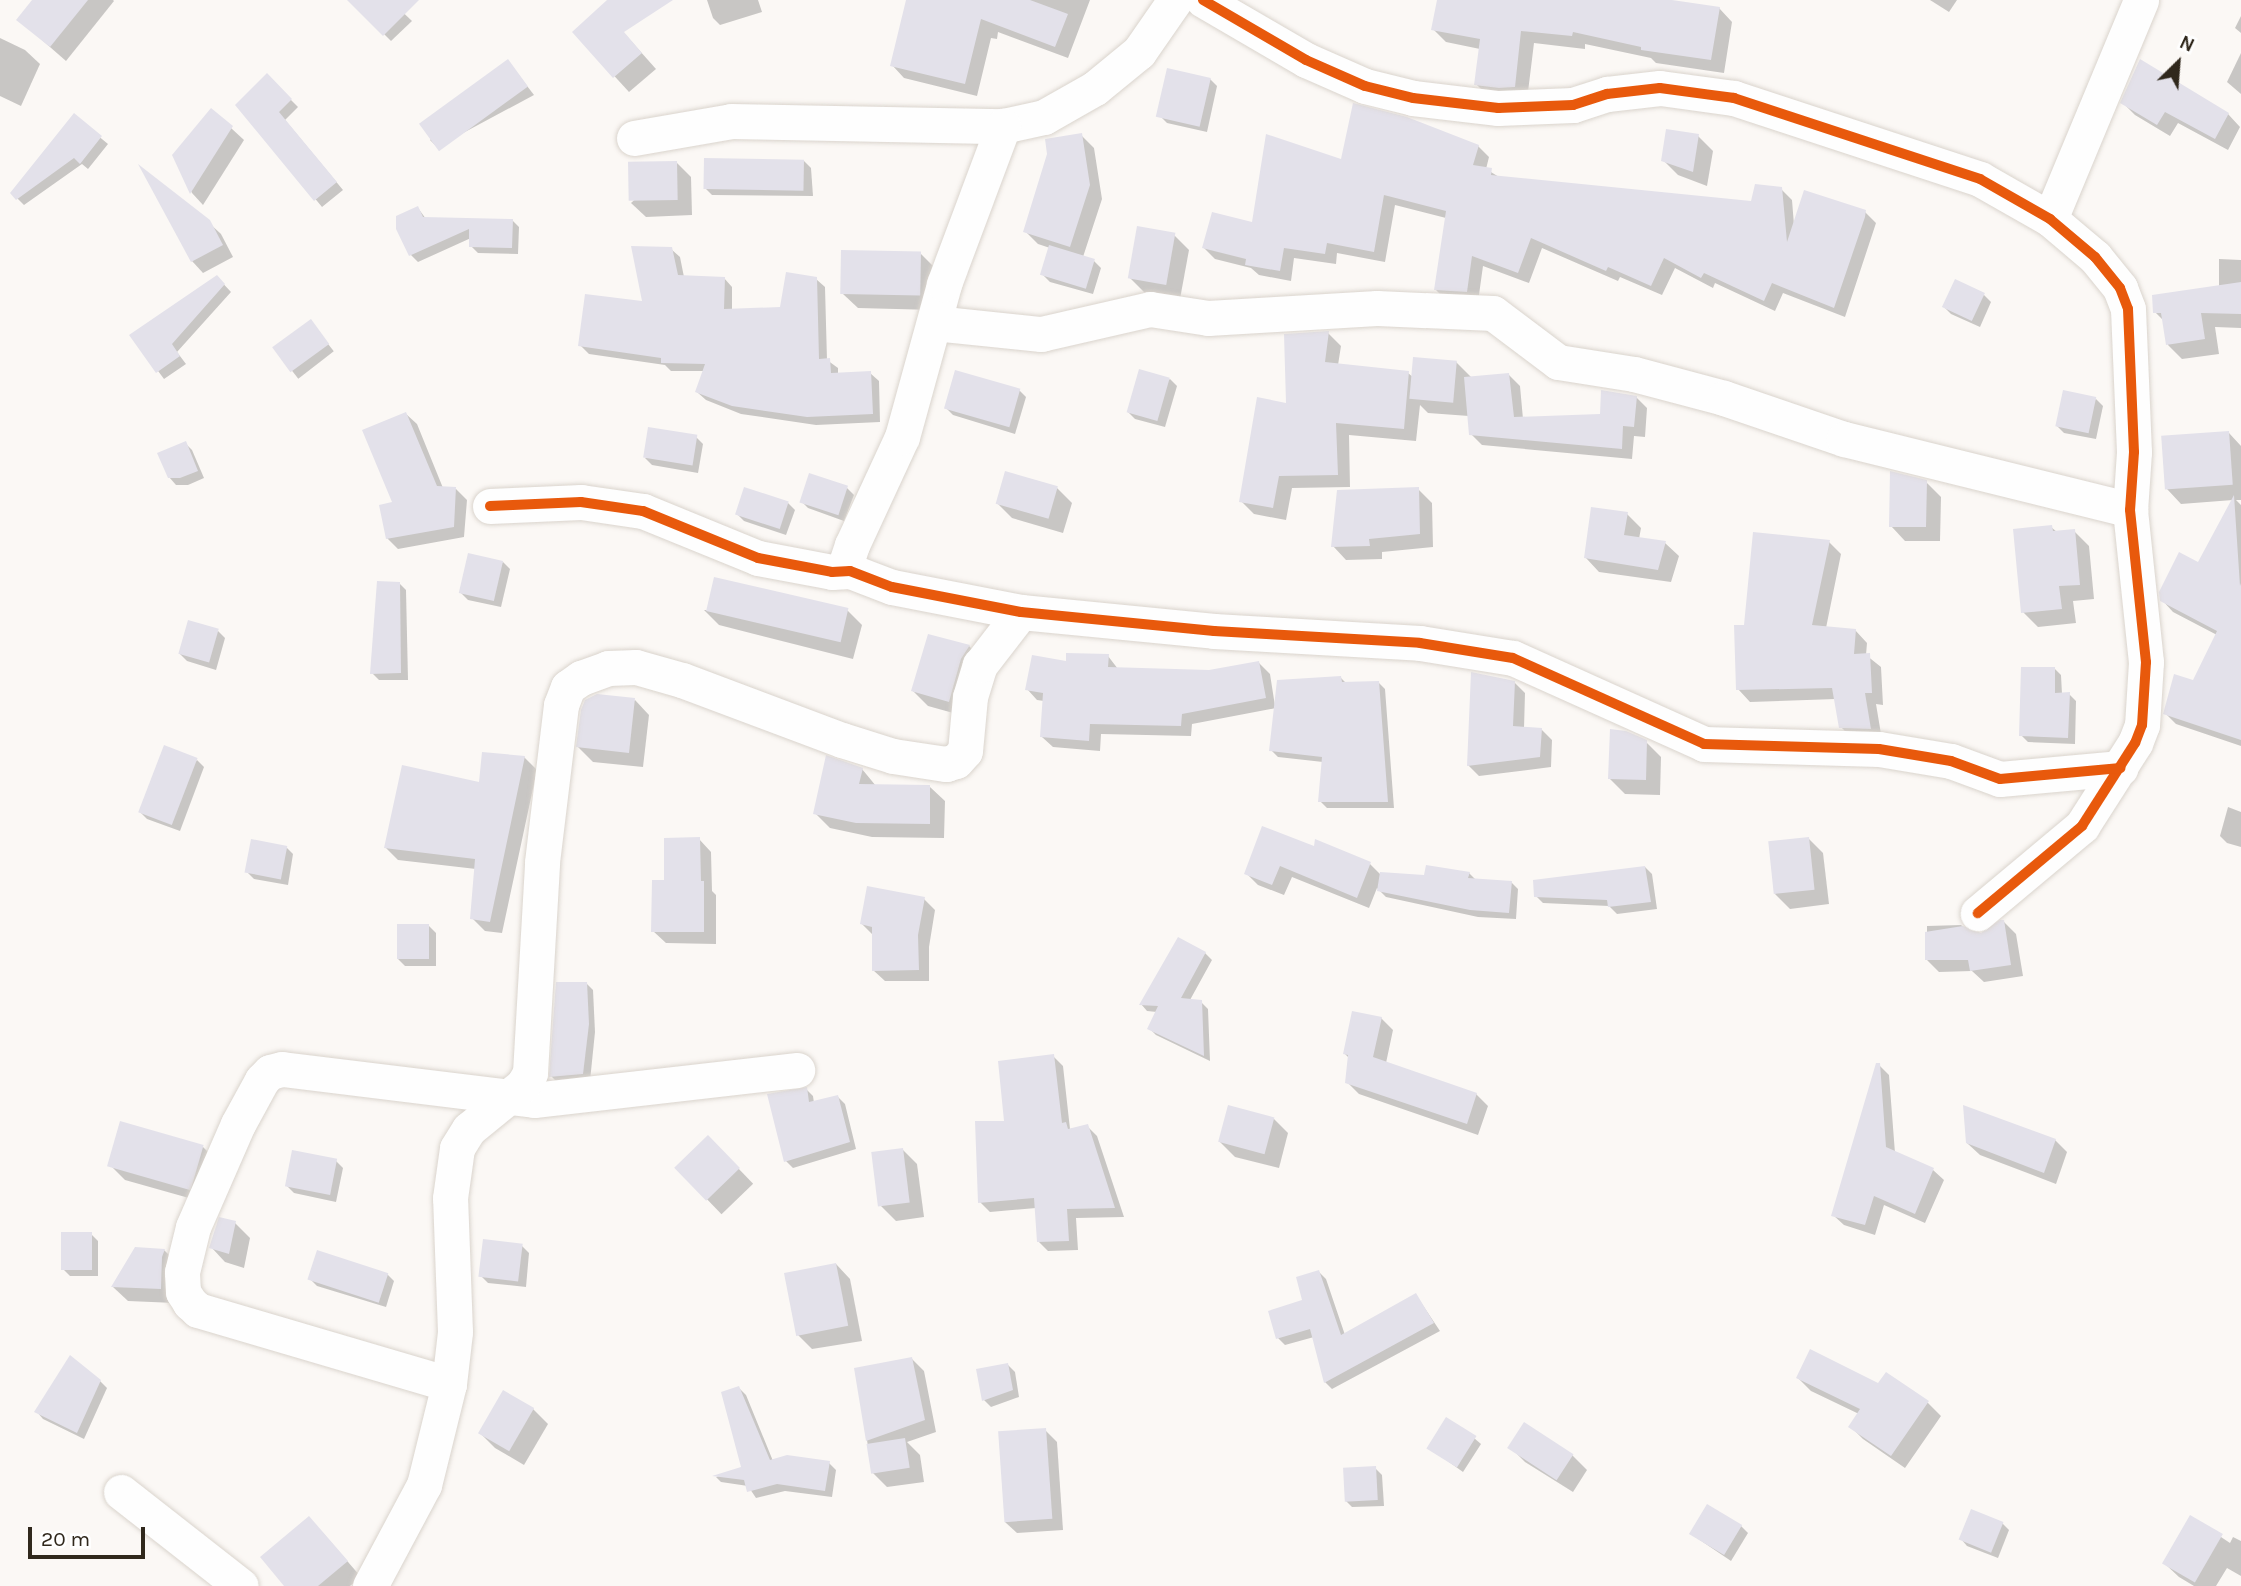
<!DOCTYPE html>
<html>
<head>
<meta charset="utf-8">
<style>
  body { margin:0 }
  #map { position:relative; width:2241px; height:1586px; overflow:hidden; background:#fbf8f5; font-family:Karla,sans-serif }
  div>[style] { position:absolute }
  .shadow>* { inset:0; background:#0003; transform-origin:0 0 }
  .building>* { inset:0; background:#e3e1ea; transform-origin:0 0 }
  .roads { filter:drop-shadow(0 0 2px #dad4cd) drop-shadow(0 0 2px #dad4cd) }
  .minor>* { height:35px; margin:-17.5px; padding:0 17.5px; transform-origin:17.5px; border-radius:17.5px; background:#fefefe }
  .cycleway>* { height:10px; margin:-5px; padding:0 5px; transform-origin:5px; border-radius:5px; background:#e8590c }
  span { translate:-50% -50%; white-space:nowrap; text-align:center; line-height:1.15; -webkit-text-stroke:5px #fff; paint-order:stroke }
  .north { position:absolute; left:2143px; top:28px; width:70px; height:70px; -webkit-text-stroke:5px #fff; paint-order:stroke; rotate:25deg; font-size:19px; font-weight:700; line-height:28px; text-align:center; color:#30281c }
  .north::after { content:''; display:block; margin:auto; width:24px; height:32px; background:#30281c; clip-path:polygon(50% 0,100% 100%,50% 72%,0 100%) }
  .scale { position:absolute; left:28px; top:1527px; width:117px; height:32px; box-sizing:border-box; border:4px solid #30281c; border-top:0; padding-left:9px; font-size:21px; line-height:24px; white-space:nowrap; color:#30281c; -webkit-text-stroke:5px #fff; paint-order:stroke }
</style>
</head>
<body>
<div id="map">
  <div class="shadow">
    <i style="clip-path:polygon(34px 0,113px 0,114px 1px,66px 61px,19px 20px)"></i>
    <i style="clip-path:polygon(371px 0,390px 0,412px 21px,391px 41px,360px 10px)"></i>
    <i style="clip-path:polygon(707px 0,758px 0,762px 12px,720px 25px,713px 18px)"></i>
    <i style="clip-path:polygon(927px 0,1090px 0,1068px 58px,998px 32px,997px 39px,991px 38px,977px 96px,904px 78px,892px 65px)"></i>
    <i style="clip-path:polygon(1439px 0,1659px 0,1719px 8px,1732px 22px,1724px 73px,1656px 63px,1651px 58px,1585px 44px,1585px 49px,1534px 43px,1527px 100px,1489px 97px,1476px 84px,1480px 49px,1446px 42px,1433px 29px)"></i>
    <i style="clip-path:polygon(1930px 0,1957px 0,1949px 12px)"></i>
    <i style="clip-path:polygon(2241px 16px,2241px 33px,2235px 28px)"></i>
    <i style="clip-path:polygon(615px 23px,656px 69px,629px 92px,574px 32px)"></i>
    <i style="clip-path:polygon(0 38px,25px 50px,40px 64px,21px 106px,0 96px)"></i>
    <i style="clip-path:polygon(2241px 53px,2241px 94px,2227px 82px)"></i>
    <i style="clip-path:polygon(508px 61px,534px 95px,437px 147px,430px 140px)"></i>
    <i style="clip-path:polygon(267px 76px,298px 107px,285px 120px,343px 190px,322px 207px,238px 105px)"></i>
    <i style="clip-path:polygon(1210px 79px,1217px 86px,1207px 132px,1167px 123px,1160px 116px)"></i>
    <i style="clip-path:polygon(2122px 102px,2228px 114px,2240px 127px,2228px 150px,2178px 123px,2170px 136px,2135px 115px)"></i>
    <i style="clip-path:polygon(74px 116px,108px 144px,88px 169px,82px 164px,24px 205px,12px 193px)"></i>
    <i style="clip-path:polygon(231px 128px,244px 140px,203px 205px,192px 193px,174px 155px)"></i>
    <i style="clip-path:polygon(1081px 135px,1094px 148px,1102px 199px,1083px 257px,1094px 261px,1101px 268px,1093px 294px,1050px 282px,1043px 275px,1050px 248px,1038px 244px,1025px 231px)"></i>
    <i style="clip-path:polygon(1698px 136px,1713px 151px,1707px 186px,1678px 175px,1663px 160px)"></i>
    <i style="clip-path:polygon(1478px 146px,1489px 157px,1486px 169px,1499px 177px,1752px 203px,1781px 189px,1792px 200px,1794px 225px,1865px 212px,1876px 223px,1845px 317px,1783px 293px,1775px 311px,1715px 283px,1713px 288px,1675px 268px,1662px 295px,1620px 277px,1618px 281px,1542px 248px,1529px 283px,1483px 266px,1478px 302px,1447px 301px,1436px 290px,1446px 218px,1395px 205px,1385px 262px,1337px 253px,1336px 264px,1294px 258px,1291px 281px,1259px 275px,1251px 268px,1215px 259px,1204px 248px,1254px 224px,1342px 162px)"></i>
    <i style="clip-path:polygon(804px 161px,811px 168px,813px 196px,712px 195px,705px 188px)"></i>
    <i style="clip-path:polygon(676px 162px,691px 177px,692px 215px,646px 217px,631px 203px)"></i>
    <i style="clip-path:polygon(418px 208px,426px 219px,512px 220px,519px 227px,518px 254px,478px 253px,471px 246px,471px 238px,418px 262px,411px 255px)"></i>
    <i style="clip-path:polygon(208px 222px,221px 234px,233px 257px,203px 273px,192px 261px)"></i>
    <i style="clip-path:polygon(1174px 235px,1189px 250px,1180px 299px,1144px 292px,1129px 277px)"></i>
    <i style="clip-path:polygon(671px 249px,680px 257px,684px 277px,724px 278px,732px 287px,732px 311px,781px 309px,816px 279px,825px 287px,827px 360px,838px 368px,838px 375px,870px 373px,879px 381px,880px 422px,816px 425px,741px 414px,706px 400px,697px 392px,704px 371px,671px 371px,665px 365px,589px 354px,580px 345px,644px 303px)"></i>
    <i style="clip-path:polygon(920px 253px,935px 268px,934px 310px,858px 308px,843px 294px)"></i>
    <i style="clip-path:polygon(2219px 259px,2241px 260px,2241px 328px,2215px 327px,2219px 354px,2182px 359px,2168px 345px,2164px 321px,2155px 312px,2219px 287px)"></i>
    <i style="clip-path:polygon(217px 277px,231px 292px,177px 352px,186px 364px,164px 379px,132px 336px)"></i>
    <i style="clip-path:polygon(1956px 281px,1984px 295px,1991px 302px,1980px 327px,1951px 314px,1944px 307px)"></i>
    <i style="left:311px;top:322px;width:37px;height:45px;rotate:52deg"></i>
    <i style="clip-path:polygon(1328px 333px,1341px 346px,1338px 365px,1408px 373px,1414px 378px,1456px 362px,1472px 378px,1508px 374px,1520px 386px,1523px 419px,1602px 416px,1636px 397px,1647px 408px,1645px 437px,1634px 436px,1632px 459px,1482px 445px,1471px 434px,1469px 416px,1428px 413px,1420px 405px,1416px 441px,1349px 435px,1350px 487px,1292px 488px,1286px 520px,1254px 514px,1241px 501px)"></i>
    <i style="clip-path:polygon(1170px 379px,1177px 386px,1165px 427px,1135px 419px,1128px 412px)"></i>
    <i style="clip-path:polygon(1019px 390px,1026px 397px,1015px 434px,953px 415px,946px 408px)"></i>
    <i style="clip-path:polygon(2096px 399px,2103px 406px,2096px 439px,2064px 433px,2057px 426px)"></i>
    <i style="clip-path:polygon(406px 414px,417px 424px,443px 488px,456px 489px,467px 500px,464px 537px,398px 549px,387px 538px)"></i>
    <i style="clip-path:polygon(2229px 433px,2241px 446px,2241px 500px,2236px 500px,2241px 505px,2241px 746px,2176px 724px,2165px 713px,2194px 682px,2217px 635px,2173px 612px,2162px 600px,2199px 564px,2233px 500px,2181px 504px,2167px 489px)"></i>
    <i style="clip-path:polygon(696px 437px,703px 444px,698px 473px,652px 465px,645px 458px)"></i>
    <i style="clip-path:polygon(185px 443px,192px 450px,204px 478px,188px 485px,176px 485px,169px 477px)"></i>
    <i style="clip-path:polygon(1926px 482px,1941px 497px,1940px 541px,1905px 541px,1891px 526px)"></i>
    <i style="clip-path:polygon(847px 488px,854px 495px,844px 521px,808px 508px,801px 501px)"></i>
    <i style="clip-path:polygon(1057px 488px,1072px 503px,1063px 533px,1012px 518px,997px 503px)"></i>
    <i style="clip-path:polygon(1418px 489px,1432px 503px,1433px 547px,1382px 552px,1382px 559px,1346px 560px,1333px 546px)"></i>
    <i style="clip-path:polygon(788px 503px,795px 510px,786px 535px,744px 521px,737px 514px)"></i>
    <i style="clip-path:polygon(1627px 514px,1641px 528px,1639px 539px,1665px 543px,1679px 556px,1671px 582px,1599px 572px,1586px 558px)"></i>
    <i style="clip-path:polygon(2051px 527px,2057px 532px,2074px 531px,2089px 546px,2094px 599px,2073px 601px,2076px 623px,2038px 627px,2023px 612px)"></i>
    <i style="clip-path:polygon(1829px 542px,1841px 554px,1826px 628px,1855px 630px,1867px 643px,1866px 655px,1881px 667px,1883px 705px,1876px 704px,1882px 740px,1853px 739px,1841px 727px,1836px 699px,1750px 702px,1738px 689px)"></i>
    <i style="clip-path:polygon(503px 562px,510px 569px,501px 607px,468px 600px,461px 593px)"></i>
    <i style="clip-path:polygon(399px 583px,406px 590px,408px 680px,379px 680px,372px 673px)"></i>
    <i style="clip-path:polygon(704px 610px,847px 610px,862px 625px,853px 659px,719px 625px)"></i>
    <i style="clip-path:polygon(218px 631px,225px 638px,216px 670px,187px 661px,180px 654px)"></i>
    <i style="clip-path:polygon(969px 646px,983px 661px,964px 716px,928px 706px,913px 691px)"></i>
    <i style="clip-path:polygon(1108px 656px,1118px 669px,1209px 672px,1259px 663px,1270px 674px,1275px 706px,1340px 677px,1347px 684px,1378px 682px,1385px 689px,1394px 808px,1327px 808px,1320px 801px,1323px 762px,1278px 757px,1271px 750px,1276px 708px,1192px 724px,1191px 736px,1101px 734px,1100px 751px,1053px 747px,1042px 737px,1044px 701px,1037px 700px,1027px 689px,1067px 663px)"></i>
    <i style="clip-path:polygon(2054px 668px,2061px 675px,2062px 694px,2069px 694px,2076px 701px,2075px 744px,2028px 742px,2021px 735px)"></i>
    <i style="clip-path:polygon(1514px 682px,1525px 693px,1524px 729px,1541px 729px,1552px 740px,1551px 767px,1479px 776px,1468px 765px)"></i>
    <i style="clip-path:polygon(635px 700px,649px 715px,643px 767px,593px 762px,578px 747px)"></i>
    <i style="clip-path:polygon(1646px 742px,1661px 757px,1660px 795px,1625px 794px,1610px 779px)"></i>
    <i style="clip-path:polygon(524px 757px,537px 770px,502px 933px,485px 931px,472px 918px,476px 869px,398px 860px,386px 848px)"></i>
    <i style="clip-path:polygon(197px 760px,204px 767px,180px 831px,147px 819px,140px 812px)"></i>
    <i style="clip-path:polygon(862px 769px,876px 786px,930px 787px,945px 801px,944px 838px,872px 837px,830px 828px,815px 813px)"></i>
    <i style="clip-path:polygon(2228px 807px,2241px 812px,2241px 847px,2227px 843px,2220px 836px)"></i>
    <i style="clip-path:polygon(1808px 838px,1823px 853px,1829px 904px,1790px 909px,1775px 894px)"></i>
    <i style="clip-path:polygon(699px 839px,711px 852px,712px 891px,716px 895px,716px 944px,666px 943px,653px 931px)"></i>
    <i style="clip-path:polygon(286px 847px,293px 854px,288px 885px,254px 879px,247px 872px)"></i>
    <i style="clip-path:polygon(1316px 848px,1370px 864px,1380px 874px,1426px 877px,1469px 873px,1476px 880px,1511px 882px,1518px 889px,1516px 919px,1478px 917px,1386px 897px,1377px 888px,1369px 908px,1292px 877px,1284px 895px,1258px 885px,1246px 873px)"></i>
    <i style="clip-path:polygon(1645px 867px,1652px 874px,1657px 909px,1617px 914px,1609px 906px,1543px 903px,1536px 896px)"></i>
    <i style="clip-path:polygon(924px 899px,935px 910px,929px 947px,929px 981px,885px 981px,873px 970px,873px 935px,862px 924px)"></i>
    <i style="clip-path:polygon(2004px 922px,2016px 934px,2023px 976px,1984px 982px,1972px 971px,1939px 972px,1927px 960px,1927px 926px,1961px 925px,1970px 933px,1981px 935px)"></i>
    <i style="clip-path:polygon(429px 926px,436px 933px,436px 966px,405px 966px,398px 959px)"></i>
    <i style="clip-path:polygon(1205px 953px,1212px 960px,1190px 1000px,1201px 1002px,1208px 1009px,1210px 1061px,1156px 1035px,1149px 1028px,1157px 1012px,1147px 1011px,1141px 1004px)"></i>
    <i style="clip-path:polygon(586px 983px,593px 990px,595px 1032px,590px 1081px,558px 1083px,551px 1076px)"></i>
    <i style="clip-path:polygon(1381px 1018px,1393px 1030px,1386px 1063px,1476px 1094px,1488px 1106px,1478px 1135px,1359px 1094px,1347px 1082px,1349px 1058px,1345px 1054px)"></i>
    <i style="clip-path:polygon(1053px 1056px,1063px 1066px,1070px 1129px,1087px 1126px,1097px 1136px,1124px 1217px,1076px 1218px,1078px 1250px,1048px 1251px,1038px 1241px,1036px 1208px,990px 1212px,980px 1202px,1006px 1122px)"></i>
    <i style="clip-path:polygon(1879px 1065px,1889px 1075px,1895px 1153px,1933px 1170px,1944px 1180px,1925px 1223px,1884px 1205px,1875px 1235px,1844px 1225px,1833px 1215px)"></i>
    <i style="clip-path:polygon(806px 1089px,813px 1096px,814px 1103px,838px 1097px,845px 1104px,856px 1149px,793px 1168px,786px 1161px)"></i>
    <i style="clip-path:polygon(1273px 1118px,1288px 1133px,1279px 1168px,1235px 1157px,1220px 1142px)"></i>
    <i style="left:708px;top:1137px;width:65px;height:44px;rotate:46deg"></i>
    <i style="clip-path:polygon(2055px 1140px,2067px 1152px,2056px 1184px,1980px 1155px,1967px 1143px)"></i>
    <i style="clip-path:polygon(203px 1147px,217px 1161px,203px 1202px,125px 1180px,110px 1165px)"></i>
    <i style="clip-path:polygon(902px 1149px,917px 1164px,924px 1217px,896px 1221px,881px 1206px)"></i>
    <i style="clip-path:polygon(336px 1161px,343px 1168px,336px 1202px,294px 1193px,287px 1186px)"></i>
    <i style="clip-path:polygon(235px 1223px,250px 1238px,244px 1268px,225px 1262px,211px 1247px)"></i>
    <i style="clip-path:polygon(91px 1234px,98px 1241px,98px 1276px,70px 1276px,63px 1269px)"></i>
    <i style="clip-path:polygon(522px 1246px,529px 1253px,526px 1287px,488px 1283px,481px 1276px)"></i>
    <i style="clip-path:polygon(136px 1249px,164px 1250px,179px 1265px,175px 1303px,128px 1301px,113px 1287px)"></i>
    <i style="clip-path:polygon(836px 1264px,850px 1279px,862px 1341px,812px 1349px,797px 1334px)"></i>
    <i style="clip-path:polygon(1319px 1272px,1326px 1279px,1345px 1335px,1416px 1295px,1440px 1331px,1332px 1389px,1325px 1382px,1314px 1337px,1285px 1345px,1278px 1338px,1305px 1301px)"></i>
    <i style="clip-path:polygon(387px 1274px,394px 1281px,386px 1307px,317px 1286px,310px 1279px)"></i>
    <i style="clip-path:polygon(912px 1359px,924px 1371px,936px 1432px,907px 1442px,920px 1455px,924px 1482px,887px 1487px,872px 1472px,867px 1440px)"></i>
    <i style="clip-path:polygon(1008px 1365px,1015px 1372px,1019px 1397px,991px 1407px,984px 1400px)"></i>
    <i style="clip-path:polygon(1886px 1374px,1928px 1403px,1941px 1416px,1905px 1468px,1863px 1439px,1851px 1427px,1859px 1414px,1811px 1391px,1798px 1378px,1879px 1385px)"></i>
    <i style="clip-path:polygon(100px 1381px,107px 1388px,84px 1439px,43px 1419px,37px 1412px)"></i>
    <i style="clip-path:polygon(739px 1388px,746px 1395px,773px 1461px,829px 1463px,836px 1470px,832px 1497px,785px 1491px,756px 1498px,748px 1486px,721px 1482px,716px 1477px,743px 1468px)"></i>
    <i style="clip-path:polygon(533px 1409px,548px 1424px,524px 1465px,495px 1448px,480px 1433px)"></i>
    <i style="clip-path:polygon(1045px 1430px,1057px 1442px,1063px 1530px,1017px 1533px,1005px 1522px)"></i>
    <i style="clip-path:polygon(1474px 1438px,1481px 1444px,1463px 1472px,1428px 1447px)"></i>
    <i style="clip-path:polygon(1510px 1447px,1572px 1455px,1587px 1470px,1573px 1492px,1525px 1462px)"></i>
    <i style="clip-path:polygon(1375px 1468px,1382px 1475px,1384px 1506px,1352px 1507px,1345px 1500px)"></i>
    <i style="clip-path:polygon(2191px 1517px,2230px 1543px,2233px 1537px,2241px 1541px,2241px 1576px,2227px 1568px,2216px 1586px,2194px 1586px,2179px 1577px,2164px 1563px)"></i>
    <i style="clip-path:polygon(2002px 1523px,2009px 1530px,1998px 1558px,1967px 1546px,1961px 1539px)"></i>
    <i style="clip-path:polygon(1741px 1526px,1748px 1533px,1731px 1561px,1691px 1534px)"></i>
    <i style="clip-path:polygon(323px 1533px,361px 1577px,350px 1586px,286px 1586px)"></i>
  </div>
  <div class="building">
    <i style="clip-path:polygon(32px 0,88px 0,50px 47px,16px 20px)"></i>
    <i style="clip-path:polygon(347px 0,419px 0,383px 36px)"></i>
    <i style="clip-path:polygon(607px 0,673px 0,624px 32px,642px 53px,613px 78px,572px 32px)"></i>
    <i style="clip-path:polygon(906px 0,1030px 0,1068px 14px,1055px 47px,981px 19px,965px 84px,890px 66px)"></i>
    <i style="clip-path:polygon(1437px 0,1672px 0,1720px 7px,1711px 60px,1641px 50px,1641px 47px,1573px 32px,1572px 36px,1521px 31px,1515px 87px,1499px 88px,1474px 85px,1480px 39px,1431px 30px)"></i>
    <i style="left:508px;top:59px;width:34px;height:110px;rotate:54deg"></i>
    <i style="clip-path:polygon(2140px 59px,2229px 113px,2215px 139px,2165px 112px,2157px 125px,2120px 103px)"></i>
    <i style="left:1167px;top:68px;width:45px;height:50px;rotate:13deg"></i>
    <i style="clip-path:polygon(267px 73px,292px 99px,279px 112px,337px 182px,314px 201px,235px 105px)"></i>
    <i style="clip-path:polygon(1353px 103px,1407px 117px,1479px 145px,1473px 165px,1492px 168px,1491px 175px,1751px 201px,1755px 184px,1782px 187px,1787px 242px,1804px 190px,1866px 210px,1865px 217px,1834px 308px,1772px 283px,1764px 301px,1704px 273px,1701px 278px,1664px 258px,1651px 286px,1608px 267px,1606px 271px,1531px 238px,1518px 273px,1472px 256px,1467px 292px,1434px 290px,1446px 211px,1384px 195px,1374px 252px,1327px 243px,1325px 254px,1284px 248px,1280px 271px,1245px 265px,1246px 259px,1202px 248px,1212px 212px,1252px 222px,1266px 134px,1341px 159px)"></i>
    <i style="clip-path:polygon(211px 108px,233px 126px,190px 194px,172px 155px)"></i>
    <i style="clip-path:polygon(74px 113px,102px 136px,80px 164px,74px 158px,16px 200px,10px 193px)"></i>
    <i style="clip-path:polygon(1666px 129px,1699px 134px,1693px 172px,1661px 161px)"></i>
    <i style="clip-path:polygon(1082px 133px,1090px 185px,1070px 247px,1023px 232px,1047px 154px,1045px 139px)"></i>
    <i style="left:704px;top:158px;width:100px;height:31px;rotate:1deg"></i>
    <i style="left:677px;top:161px;width:39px;height:49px;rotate:89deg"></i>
    <i style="clip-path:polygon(138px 164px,210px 220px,223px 245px,191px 262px)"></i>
    <i style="clip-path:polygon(418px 206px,423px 217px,513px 219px,512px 248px,469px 247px,469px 229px,409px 256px,396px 229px,396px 216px)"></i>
    <i style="left:1137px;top:226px;width:39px;height:53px;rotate:10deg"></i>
    <i style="left:1049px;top:245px;width:48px;height:31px;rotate:17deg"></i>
    <i style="clip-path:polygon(631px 246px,672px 247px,678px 275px,725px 277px,724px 309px,780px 307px,786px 272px,817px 277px,819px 359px,830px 358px,831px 373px,871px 371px,873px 414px,807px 417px,732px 406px,695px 392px,705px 364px,661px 363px,661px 358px,578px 346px,585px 294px,642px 301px)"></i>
    <i style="left:841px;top:250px;width:80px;height:44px;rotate:1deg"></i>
    <i style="clip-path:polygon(217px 275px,225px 284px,172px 344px,180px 356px,156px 373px,129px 335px)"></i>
    <i style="left:1955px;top:279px;width:33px;height:31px;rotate:25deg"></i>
    <i style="clip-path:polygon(2241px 282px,2241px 314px,2201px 313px,2205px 339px,2166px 345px,2161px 313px,2153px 313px,2152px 295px)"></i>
    <i style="left:311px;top:319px;width:31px;height:48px;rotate:54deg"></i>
    <i style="clip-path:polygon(1329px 331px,1325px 362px,1409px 371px,1404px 429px,1336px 423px,1338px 475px,1279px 476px,1273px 508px,1239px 502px,1257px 397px,1286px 403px,1284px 334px)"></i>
    <i style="left:1413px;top:357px;width:44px;height:42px;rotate:5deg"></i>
    <i style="left:1139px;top:369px;width:32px;height:45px;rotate:16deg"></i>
    <i style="left:955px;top:370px;width:68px;height:40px;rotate:16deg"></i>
    <i style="clip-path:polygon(1509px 373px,1514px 417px,1600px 414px,1601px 390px,1637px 396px,1634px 427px,1623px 426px,1622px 449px,1469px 435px,1464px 377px)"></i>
    <i style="left:2063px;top:390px;width:34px;height:37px;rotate:12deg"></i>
    <i style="clip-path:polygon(406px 412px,437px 486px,456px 487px,454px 527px,386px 539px,379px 505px,392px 502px,362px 430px)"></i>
    <i style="left:648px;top:427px;width:50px;height:31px;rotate:9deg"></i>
    <i style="left:2229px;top:431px;width:54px;height:68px;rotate:86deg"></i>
    <i style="clip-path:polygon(186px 441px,198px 471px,180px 478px,168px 478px,157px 453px)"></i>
    <i style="left:1005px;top:471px;width:55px;height:34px;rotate:16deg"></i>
    <i style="clip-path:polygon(1890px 471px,1927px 480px,1926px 527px,1889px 527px)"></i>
    <i style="left:809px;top:473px;width:41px;height:31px;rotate:18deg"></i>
    <i style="left:744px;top:487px;width:47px;height:29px;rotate:18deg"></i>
    <i style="clip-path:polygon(1419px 487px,1420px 534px,1369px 539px,1370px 546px,1331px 547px,1337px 490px)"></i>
    <i style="clip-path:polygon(2234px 495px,2240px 586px,2241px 583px,2241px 740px,2163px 714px,2174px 674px,2193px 680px,2217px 631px,2160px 601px,2159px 592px,2179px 552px,2198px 562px)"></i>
    <i style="clip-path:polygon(1591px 507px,1628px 512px,1624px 535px,1666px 541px,1658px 570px,1584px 558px)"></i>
    <i style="clip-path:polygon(2052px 525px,2053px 531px,2075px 529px,2080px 585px,2059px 586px,2062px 609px,2021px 613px,2013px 529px)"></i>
    <i style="clip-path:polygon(1753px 532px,1830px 540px,1812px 625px,1856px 629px,1854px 654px,1870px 653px,1872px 693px,1865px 693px,1871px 729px,1839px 728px,1832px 688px,1736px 690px,1734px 625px,1744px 625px)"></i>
    <i style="left:468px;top:553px;width:36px;height:41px;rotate:13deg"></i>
    <i style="left:714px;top:577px;width:138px;height:35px;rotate:13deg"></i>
    <i style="clip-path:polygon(377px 581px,400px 582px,401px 673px,370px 674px)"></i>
    <i style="left:188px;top:620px;width:32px;height:35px;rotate:16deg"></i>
    <i style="clip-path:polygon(928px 634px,970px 645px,961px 659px,949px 702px,911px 691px)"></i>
    <i style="clip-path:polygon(1066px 653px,1109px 654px,1108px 667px,1209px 670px,1259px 661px,1266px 698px,1182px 714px,1181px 726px,1090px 724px,1089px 741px,1040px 737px,1043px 693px,1025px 690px,1032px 655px,1066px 661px)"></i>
    <i style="clip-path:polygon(2021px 667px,2055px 667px,2055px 693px,2070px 692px,2068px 738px,2019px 736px)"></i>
    <i style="clip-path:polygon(1471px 672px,1515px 681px,1513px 726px,1542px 728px,1540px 757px,1467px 766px)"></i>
    <i style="clip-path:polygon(1341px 676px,1342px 682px,1379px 681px,1388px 802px,1318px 802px,1322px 757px,1269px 751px,1277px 680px)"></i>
    <i style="clip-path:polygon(597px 694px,635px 698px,629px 753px,576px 747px,581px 710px,585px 700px)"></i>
    <i style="clip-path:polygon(1610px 729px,1626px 731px,1647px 740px,1646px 780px,1608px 779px)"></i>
    <i style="left:164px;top:745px;width:36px;height:72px;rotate:21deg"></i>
    <i style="clip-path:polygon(482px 752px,525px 756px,490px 922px,470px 919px,475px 859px,384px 848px,402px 765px,479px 782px)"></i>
    <i style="clip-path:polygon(826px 755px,863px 768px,859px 784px,930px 785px,930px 824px,856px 823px,813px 814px)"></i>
    <i style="clip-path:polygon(1262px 826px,1314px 846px,1315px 839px,1371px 862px,1357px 898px,1280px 866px,1272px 885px,1244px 874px)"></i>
    <i style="clip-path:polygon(700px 837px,701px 881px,704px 881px,704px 932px,651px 932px,652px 880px,664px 880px,664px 838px)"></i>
    <i style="left:1809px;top:837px;width:53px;height:41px;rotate:84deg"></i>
    <i style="left:251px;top:839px;width:37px;height:34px;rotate:11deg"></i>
    <i style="clip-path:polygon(1426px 865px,1470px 872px,1468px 878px,1512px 881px,1509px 913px,1470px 910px,1377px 891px,1380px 872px,1424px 875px)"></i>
    <i style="clip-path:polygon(1645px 866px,1651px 902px,1608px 907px,1607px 900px,1534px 897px,1533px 880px)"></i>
    <i style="clip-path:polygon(867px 886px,925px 897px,918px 935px,919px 970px,872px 971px,872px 927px,860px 924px)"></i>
    <i style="clip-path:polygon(2000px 920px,2004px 920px,2011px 965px,1970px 971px,1968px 960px,1925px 960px,1925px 932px,1963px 926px,1981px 933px)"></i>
    <i style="left:397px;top:924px;width:32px;height:35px"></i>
    <i style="clip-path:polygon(1178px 937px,1206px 952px,1181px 998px,1202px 1000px,1204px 1056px,1147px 1029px,1158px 1006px,1139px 1005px)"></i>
    <i style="clip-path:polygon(556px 982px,587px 982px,589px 1024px,583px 1074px,549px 1077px)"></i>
    <i style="clip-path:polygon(1352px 1011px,1382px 1017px,1373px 1057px,1477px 1093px,1467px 1124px,1345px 1083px,1348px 1055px,1343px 1054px)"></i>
    <i style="clip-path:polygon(1054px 1054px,1062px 1123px,1066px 1122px,1068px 1129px,1088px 1124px,1115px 1208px,1067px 1209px,1069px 1241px,1037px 1242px,1034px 1198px,978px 1203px,975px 1121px,1004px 1121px,998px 1061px)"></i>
    <i style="clip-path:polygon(1876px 1063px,1880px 1063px,1886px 1147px,1934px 1168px,1915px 1214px,1874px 1196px,1865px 1225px,1831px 1216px)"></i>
    <i style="clip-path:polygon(807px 1087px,809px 1102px,838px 1095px,850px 1142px,784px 1162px,767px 1094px)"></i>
    <i style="left:1228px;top:1105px;width:48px;height:38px;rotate:15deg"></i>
    <i style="clip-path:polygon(1963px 1105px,2056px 1139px,2044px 1173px,1966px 1143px)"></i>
    <i style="left:120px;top:1121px;width:87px;height:47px;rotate:16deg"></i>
    <i style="left:708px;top:1135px;width:46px;height:47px;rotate:46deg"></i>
    <i style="left:903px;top:1148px;width:55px;height:32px;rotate:83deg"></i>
    <i style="left:292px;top:1150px;width:46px;height:37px;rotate:11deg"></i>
    <i style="clip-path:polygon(219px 1217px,236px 1221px,229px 1254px,209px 1248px)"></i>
    <i style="left:61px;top:1232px;width:31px;height:38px"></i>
    <i style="left:483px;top:1239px;width:40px;height:38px;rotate:7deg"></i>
    <i style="clip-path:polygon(135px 1247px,165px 1249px,162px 1257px,161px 1289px,111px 1287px)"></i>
    <i style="left:317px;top:1250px;width:75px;height:31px;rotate:18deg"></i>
    <i style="left:836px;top:1263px;width:64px;height:53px;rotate:79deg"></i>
    <i style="clip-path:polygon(1319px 1270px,1341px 1335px,1416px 1293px,1434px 1323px,1324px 1383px,1310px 1329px,1276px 1339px,1268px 1311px,1302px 1300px,1296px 1277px)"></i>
    <i style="clip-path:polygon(1810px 1349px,1878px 1383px,1886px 1372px,1929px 1401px,1891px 1456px,1848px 1427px,1860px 1409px,1796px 1378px)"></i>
    <i style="clip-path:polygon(70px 1355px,101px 1380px,77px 1433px,34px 1412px)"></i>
    <i style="clip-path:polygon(912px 1357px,925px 1420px,866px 1441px,854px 1368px)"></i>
    <i style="clip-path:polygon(1008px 1363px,1013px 1390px,982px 1401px,976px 1369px)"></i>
    <i style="clip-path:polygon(739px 1386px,770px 1460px,787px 1455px,830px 1461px,825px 1491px,777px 1484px,747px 1492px,744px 1480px,712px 1476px,741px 1467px,721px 1392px)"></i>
    <i style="left:503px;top:1390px;width:36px;height:50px;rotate:30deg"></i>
    <i style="left:1446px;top:1417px;width:36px;height:37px;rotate:32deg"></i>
    <i style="left:1524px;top:1422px;width:59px;height:31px;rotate:33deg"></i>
    <i style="left:1046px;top:1428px;width:91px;height:48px;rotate:86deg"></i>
    <i style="left:905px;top:1438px;width:30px;height:39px;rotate:81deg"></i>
    <i style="left:1376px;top:1466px;width:34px;height:33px;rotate:87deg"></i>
    <i style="left:1707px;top:1504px;width:41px;height:35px;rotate:31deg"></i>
    <i style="left:1971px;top:1509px;width:35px;height:33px;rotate:22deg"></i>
    <i style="left:2190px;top:1515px;width:38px;height:56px;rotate:30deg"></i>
    <i style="clip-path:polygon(309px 1516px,348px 1561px,318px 1586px,284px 1586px,260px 1557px)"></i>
  </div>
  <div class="roads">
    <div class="minor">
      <i style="left:1203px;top:0;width:119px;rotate:30.2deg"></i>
      <i style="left:1306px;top:60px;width:64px;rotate:23.8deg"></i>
      <i style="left:1365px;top:86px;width:49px;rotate:14deg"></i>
      <i style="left:1413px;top:98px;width:86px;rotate:6.7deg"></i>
      <i style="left:1498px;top:108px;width:75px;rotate:-2.3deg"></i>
      <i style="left:1573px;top:105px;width:36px;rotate:-18deg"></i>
      <i style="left:1607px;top:94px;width:53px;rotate:-6.5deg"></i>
      <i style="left:1660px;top:88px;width:75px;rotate:7.7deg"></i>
      <i style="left:1734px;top:98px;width:259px;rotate:18.2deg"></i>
      <i style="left:1980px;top:179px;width:81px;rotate:29.7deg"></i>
      <i style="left:2050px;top:219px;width:59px;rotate:40.2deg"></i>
      <i style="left:2095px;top:257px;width:40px;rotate:51deg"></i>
      <i style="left:2120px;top:288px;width:22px;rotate:69deg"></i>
      <i style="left:2128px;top:309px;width:143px;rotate:87.6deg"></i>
      <i style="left:2134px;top:452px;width:58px;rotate:93.9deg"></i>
      <i style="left:2130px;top:510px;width:153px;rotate:84deg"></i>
      <i style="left:2146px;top:662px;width:63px;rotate:93.6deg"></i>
      <i style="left:2142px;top:725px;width:19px;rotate:111deg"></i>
      <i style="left:2135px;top:743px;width:98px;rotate:122.6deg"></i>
      <i style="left:2082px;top:826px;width:136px;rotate:140.1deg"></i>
      <i style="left:634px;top:138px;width:98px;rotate:-9.9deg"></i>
      <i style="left:731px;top:121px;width:272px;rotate:1.1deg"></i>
      <i style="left:1003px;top:126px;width:42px;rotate:-12.4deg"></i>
      <i style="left:1044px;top:117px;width:59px;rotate:-29.6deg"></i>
      <i style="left:1095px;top:88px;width:57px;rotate:-39.3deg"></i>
      <i style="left:1139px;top:52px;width:63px;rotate:-55.3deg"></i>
      <i style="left:2050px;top:219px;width:237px;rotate:-67.4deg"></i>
      <i style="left:934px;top:323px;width:108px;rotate:5.9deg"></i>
      <i style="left:1041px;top:334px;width:112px;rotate:-12.9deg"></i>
      <i style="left:1150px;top:309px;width:59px;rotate:8.8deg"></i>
      <i style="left:1208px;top:318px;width:169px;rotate:-3.4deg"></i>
      <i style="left:1377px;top:308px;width:116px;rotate:2.5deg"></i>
      <i style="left:1493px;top:313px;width:81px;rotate:37deg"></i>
      <i style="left:1558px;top:362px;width:77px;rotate:9deg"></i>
      <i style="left:1634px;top:374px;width:93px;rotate:14.9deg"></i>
      <i style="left:1724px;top:398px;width:127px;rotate:18.9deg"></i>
      <i style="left:1844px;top:439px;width:295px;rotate:13.9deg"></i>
      <i style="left:490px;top:506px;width:91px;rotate:-2.5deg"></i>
      <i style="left:581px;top:502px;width:63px;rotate:8.3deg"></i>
      <i style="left:643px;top:511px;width:124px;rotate:22.2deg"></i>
      <i style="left:758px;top:558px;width:75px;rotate:10.7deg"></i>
      <i style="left:832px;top:572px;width:18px;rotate:-3deg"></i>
      <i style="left:850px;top:571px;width:45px;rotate:20.9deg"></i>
      <i style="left:892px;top:587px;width:131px;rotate:11deg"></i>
      <i style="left:1021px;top:612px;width:194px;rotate:5.6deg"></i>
      <i style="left:1214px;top:631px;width:206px;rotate:3.3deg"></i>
      <i style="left:1420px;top:643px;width:94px;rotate:9.2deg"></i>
      <i style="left:1513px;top:658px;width:209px;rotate:24.2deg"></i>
      <i style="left:1704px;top:744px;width:175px;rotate:1.6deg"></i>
      <i style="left:1879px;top:749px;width:73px;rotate:9.5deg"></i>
      <i style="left:1951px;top:761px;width:52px;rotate:20.2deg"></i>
      <i style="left:2000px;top:779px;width:121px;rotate:-5.2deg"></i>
      <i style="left:850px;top:571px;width:11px;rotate:-105deg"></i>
      <i style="left:847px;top:560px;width:16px;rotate:-72deg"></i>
      <i style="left:852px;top:545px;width:119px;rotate:-65.2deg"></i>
      <i style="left:902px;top:437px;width:159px;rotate:-74.6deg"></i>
      <i style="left:944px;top:284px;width:169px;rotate:-69.5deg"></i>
      <i style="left:449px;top:1384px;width:262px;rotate:-163.6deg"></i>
      <i style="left:198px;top:1310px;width:11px;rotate:-139deg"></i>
      <i style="left:190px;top:1303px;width:13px;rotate:-122deg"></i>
      <i style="left:183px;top:1292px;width:20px;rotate:-93deg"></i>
      <i style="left:182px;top:1272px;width:46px;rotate:-76.3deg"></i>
      <i style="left:193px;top:1227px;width:112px;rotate:-66.4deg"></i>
      <i style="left:238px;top:1124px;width:50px;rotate:-61.4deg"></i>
      <i style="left:262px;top:1080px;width:11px;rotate:-45deg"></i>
      <i style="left:270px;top:1072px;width:12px;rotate:-14deg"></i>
      <i style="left:282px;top:1069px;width:254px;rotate:7deg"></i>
      <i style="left:534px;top:1100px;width:265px;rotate:-6.5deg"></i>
      <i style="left:121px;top:1492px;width:152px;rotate:38.1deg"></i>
      <i style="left:370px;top:1586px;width:115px;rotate:-61.9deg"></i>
      <i style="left:424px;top:1485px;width:104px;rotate:-76.1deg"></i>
      <i style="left:449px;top:1384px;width:52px;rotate:-83.4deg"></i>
      <i style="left:455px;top:1332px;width:134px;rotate:-92.1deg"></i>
      <i style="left:450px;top:1198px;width:50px;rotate:-82deg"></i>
      <i style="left:457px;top:1148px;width:22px;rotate:-58deg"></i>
      <i style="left:469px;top:1129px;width:70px;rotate:-39.2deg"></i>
      <i style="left:523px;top:1085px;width:14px;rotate:-60deg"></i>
      <i style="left:530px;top:1073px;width:211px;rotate:-86.7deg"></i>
      <i style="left:542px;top:862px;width:158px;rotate:-83.1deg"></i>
      <i style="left:561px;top:705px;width:19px;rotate:-69deg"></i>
      <i style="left:568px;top:687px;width:16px;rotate:-35deg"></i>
      <i style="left:581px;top:678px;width:29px;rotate:-20deg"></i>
      <i style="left:608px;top:668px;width:28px;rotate:-2deg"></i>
      <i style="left:636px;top:667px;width:48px;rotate:15.8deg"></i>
      <i style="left:682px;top:680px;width:171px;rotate:20.6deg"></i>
      <i style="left:842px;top:740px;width:53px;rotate:17.4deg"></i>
      <i style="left:893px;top:756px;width:54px;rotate:8.6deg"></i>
      <i style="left:946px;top:764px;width:10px;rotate:-17deg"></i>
      <i style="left:956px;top:761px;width:13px;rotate:-48deg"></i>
      <i style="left:965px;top:751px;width:54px;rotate:-84.7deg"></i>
      <i style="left:970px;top:697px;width:34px;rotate:-73deg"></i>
      <i style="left:980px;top:665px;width:67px;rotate:-52.3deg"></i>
    </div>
  </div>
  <div class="cycleway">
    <i style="left:1203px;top:0;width:119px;rotate:30.2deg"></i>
    <i style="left:1306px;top:60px;width:64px;rotate:23.8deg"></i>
    <i style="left:1365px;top:86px;width:49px;rotate:14deg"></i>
    <i style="left:1413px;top:98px;width:86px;rotate:6.7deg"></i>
    <i style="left:1498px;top:108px;width:75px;rotate:-2.3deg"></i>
    <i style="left:1573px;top:105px;width:36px;rotate:-18deg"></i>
    <i style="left:1607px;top:94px;width:53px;rotate:-6.5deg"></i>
    <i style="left:1660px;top:88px;width:75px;rotate:7.7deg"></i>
    <i style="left:1734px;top:98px;width:259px;rotate:18.2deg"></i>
    <i style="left:1980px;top:179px;width:81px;rotate:29.7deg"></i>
    <i style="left:2050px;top:219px;width:59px;rotate:40.2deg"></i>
    <i style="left:2095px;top:257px;width:40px;rotate:51deg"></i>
    <i style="left:2120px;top:288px;width:22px;rotate:69deg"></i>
    <i style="left:2128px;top:309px;width:143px;rotate:87.6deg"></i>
    <i style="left:2134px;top:452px;width:58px;rotate:93.9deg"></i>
    <i style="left:2130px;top:510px;width:153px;rotate:84deg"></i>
    <i style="left:2146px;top:662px;width:63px;rotate:93.6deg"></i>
    <i style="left:2142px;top:725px;width:19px;rotate:111deg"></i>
    <i style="left:2135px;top:743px;width:98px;rotate:122.6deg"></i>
    <i style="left:2082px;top:826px;width:136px;rotate:140.1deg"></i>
    <i style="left:490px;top:506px;width:91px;rotate:-2.5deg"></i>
    <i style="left:581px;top:502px;width:63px;rotate:8.3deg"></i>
    <i style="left:643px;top:511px;width:124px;rotate:22.2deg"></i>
    <i style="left:758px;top:558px;width:75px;rotate:10.7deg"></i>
    <i style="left:832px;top:572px;width:18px;rotate:-3deg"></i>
    <i style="left:850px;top:571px;width:45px;rotate:20.9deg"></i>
    <i style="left:892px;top:587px;width:131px;rotate:11deg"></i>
    <i style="left:1021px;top:612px;width:194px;rotate:5.6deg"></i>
    <i style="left:1214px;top:631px;width:206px;rotate:3.3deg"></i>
    <i style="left:1420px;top:643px;width:94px;rotate:9.2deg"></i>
    <i style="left:1513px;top:658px;width:209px;rotate:24.2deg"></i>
    <i style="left:1704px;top:744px;width:175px;rotate:1.6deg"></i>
    <i style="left:1879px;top:749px;width:73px;rotate:9.5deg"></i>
    <i style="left:1951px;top:761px;width:52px;rotate:20.2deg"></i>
    <i style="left:2000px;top:779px;width:121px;rotate:-5.2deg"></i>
  </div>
  <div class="north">N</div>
  <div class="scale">20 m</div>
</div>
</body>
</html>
